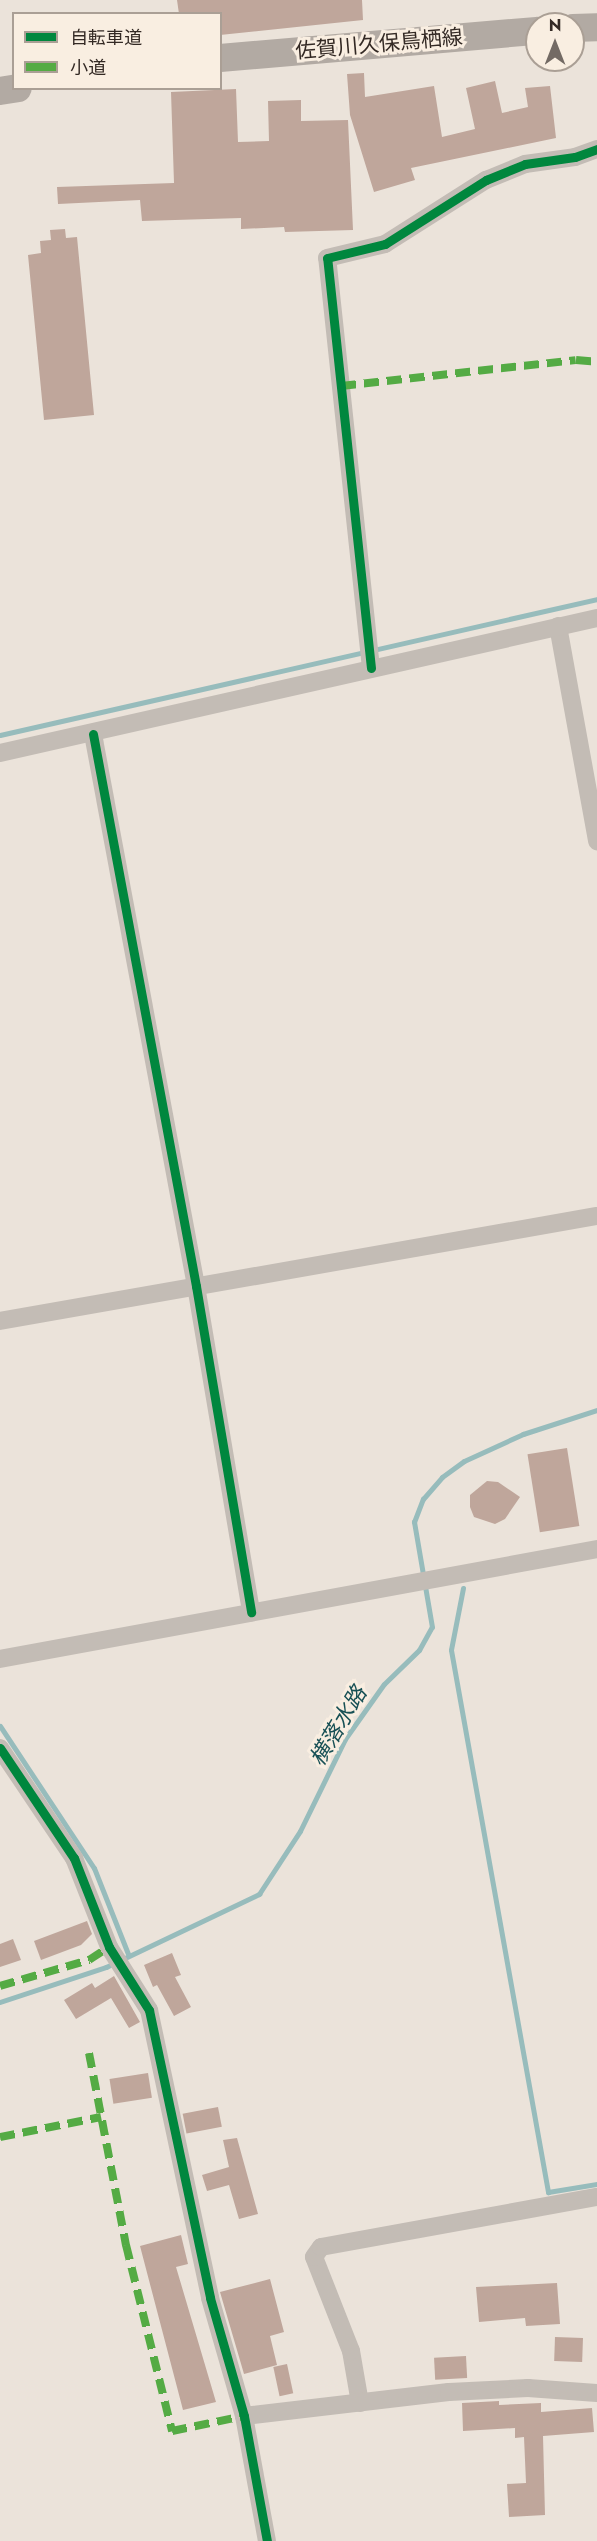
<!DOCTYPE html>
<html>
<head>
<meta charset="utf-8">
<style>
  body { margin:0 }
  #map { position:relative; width:597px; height:2541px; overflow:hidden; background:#ebe3da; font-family:Jost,"Noto Sans JP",sans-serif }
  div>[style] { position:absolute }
  .stream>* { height:5px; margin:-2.5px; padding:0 2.5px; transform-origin:2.5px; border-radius:2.5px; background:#97bcbc }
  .building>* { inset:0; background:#bfa69b; transform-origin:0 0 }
  .street>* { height:18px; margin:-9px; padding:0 9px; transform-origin:9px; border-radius:9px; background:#c3bcb5 }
  .primary>* { height:28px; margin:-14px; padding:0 14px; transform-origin:14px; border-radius:14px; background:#b2aaa3 }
  .quiet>* { height:8px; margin-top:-4px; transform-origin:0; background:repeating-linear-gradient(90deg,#54ab44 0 15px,transparent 0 23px) }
  .cycleway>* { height:9px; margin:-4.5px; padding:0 4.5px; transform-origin:4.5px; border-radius:4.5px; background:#00873e }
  span { translate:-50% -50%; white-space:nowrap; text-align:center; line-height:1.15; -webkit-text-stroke:6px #f9eee1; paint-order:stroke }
  .street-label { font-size:21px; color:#332924 }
  .water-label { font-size:22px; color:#185055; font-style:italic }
  .legend { position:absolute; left:12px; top:12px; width:210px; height:78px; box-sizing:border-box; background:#f9eee1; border:2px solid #aa9f95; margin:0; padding:8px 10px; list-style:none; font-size:18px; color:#332924 }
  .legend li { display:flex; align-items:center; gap:12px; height:30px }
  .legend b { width:30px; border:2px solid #aa9f95 }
  .north { position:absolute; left:525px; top:12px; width:60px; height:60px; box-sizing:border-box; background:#f9eee1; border:2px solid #aa9f95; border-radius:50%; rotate:0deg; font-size:16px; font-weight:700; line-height:24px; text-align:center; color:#332924 }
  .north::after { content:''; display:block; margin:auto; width:21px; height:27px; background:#736a64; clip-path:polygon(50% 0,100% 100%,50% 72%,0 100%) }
</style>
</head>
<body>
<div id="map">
  <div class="stream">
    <i style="left:0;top:735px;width:612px;rotate:-12.83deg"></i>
    <i style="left:463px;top:1588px;width:63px;rotate:101deg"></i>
    <i style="left:451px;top:1650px;width:551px;rotate:79.85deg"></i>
    <i style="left:548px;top:2192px;width:50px;rotate:-9.3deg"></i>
    <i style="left:0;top:1726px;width:170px;rotate:56.5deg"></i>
    <i style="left:94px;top:1868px;width:92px;rotate:68.4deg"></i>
    <i style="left:0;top:2002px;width:112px;rotate:-18.3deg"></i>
    <i style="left:106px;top:1967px;width:170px;rotate:-25.5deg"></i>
    <i style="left:259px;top:1894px;width:75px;rotate:-56.9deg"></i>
    <i style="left:300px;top:1831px;width:102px;rotate:-63.9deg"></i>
    <i style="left:345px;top:1739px;width:67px;rotate:-54.7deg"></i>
    <i style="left:384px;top:1684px;width:49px;rotate:-44.2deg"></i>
    <i style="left:419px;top:1650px;width:26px;rotate:-61deg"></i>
    <i style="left:432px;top:1627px;width:107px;rotate:-99.7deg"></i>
    <i style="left:414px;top:1522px;width:25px;rotate:-69deg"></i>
    <i style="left:423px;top:1499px;width:29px;rotate:-49deg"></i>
    <i style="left:442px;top:1477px;width:27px;rotate:-36deg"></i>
    <i style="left:464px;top:1461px;width:65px;rotate:-24.6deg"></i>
    <i style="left:523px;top:1434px;width:78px;rotate:-18deg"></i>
  </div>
  <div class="building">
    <i style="clip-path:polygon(177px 0,362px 0,363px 20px,220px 35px,220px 14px,179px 14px)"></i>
    <i style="clip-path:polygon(364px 73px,365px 97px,434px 86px,442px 137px,475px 129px,466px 88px,495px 81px,502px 113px,528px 107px,525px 88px,550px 86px,556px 138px,411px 168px,415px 180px,374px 192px,350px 115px,347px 74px)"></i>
    <i style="clip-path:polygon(236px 89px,238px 142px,269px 141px,268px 101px,301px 100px,301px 121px,348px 120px,353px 230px,285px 232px,284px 227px,241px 229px,241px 218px,142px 221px,140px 200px,58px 204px,57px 187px,174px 183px,171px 92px)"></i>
    <i style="clip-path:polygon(65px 229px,66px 238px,77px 237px,94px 415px,44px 420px,28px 255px,41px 253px,40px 241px,51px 240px,50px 230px)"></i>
    <i style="left:567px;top:1448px;width:79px;height:40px;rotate:81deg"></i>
    <i style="clip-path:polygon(487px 1481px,498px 1482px,520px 1497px,505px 1519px,495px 1524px,474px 1517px,470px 1507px,470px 1495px)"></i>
    <i style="clip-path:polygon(87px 1921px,92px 1934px,81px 1945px,41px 1960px,34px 1941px)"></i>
    <i style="clip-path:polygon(13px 1939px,21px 1960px,0 1967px,0 1944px)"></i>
    <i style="clip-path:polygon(172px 1953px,181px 1975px,175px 1977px,191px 2007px,174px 2016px,157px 1985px,153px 1987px,144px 1965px)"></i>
    <i style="clip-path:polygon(114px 1976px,140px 2022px,129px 2028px,111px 1998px,76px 2019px,64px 2000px,92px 1983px,95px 1988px)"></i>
    <i style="left:148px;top:2073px;width:25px;height:39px;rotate:81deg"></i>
    <i style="left:218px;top:2107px;width:20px;height:36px;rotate:79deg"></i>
    <i style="clip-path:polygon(237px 2138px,258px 2214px,239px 2219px,229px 2185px,207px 2191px,202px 2175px,229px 2167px,223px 2140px)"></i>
    <i style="clip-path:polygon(181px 2235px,188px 2264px,176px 2267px,216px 2402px,183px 2410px,140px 2246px)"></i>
    <i style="clip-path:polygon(270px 2279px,284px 2332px,270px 2336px,277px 2365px,244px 2374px,220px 2292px)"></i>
    <i style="clip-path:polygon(557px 2283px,560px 2324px,526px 2326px,525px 2318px,479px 2322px,476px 2287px)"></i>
    <i style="left:555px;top:2337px;width:28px;height:24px;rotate:2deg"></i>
    <i style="left:466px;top:2356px;width:22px;height:32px;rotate:87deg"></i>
    <i style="left:287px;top:2364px;width:30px;height:14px;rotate:78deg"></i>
    <i style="clip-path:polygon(499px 2401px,499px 2405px,541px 2403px,541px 2412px,592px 2408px,594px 2432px,543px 2436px,545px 2515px,509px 2517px,507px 2484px,526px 2483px,524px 2437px,515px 2438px,515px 2428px,463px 2431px,462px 2403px)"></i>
  </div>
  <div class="street">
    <i style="left:558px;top:626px;width:219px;rotate:79.7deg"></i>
    <i style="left:371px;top:668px;width:412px;rotate:-96.1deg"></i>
    <i style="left:327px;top:258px;width:60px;rotate:-13.6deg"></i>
    <i style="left:385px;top:244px;width:120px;rotate:-32.4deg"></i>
    <i style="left:486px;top:180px;width:42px;rotate:-22.3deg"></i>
    <i style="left:525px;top:164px;width:50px;rotate:-8deg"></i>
    <i style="left:575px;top:157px;width:23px;rotate:-20deg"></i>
    <i style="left:93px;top:734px;width:562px;rotate:79.43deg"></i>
    <i style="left:196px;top:1286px;width:331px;rotate:80.4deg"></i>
    <i style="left:0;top:753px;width:612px;rotate:-12.74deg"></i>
    <i style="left:0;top:1321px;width:606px;rotate:-9.98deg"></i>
    <i style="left:0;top:1659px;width:607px;rotate:-10.44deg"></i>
    <i style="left:0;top:1748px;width:133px;rotate:56.1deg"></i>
    <i style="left:74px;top:1858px;width:96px;rotate:68.5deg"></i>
    <i style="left:109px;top:1947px;width:75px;rotate:57.6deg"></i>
    <i style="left:149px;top:2010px;width:294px;rotate:78deg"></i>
    <i style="left:210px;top:2298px;width:123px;rotate:73.9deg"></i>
    <i style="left:244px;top:2416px;width:127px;rotate:79.6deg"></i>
    <i style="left:360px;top:2403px;width:53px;rotate:-99.8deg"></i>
    <i style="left:351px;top:2351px;width:101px;rotate:-111.5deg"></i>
    <i style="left:314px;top:2257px;width:12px;rotate:-55deg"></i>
    <i style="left:321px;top:2247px;width:280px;rotate:-10.3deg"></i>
    <i style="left:244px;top:2416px;width:206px;rotate:-6.7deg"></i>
    <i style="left:449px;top:2392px;width:79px;rotate:-2.9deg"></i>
    <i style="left:528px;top:2388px;width:69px;rotate:4.1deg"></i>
  </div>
  <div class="primary">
    <i style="left:573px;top:28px;width:24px;rotate:-2deg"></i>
    <i style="left:220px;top:58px;width:318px;rotate:-4.9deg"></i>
    <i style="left:0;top:91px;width:18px;rotate:-9deg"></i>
  </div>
  <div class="quiet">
    <i style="left:341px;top:386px;width:236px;rotate:-6.3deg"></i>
    <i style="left:576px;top:360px;width:21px;rotate:5deg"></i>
    <i style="left:0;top:1986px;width:93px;rotate:-16.3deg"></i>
    <i style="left:89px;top:1960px;width:24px;rotate:-33deg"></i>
    <i style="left:89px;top:2053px;width:196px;rotate:79.1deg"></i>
    <i style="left:126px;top:2245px;width:192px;rotate:76.1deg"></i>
    <i style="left:172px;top:2431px;width:74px;rotate:-11.8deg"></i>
    <i style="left:0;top:2137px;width:103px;rotate:-11.2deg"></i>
  </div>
  <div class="cycleway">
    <i style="left:371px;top:668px;width:412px;rotate:-96.1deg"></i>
    <i style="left:327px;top:258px;width:60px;rotate:-13.6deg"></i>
    <i style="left:385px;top:244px;width:120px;rotate:-32.4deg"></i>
    <i style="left:486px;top:180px;width:42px;rotate:-22.3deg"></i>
    <i style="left:525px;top:164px;width:50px;rotate:-8deg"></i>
    <i style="left:575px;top:157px;width:23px;rotate:-20deg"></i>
    <i style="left:93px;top:734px;width:562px;rotate:79.43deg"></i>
    <i style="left:196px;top:1286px;width:331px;rotate:80.4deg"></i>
    <i style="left:0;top:1748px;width:133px;rotate:56.1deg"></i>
    <i style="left:74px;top:1858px;width:96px;rotate:68.5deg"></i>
    <i style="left:109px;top:1947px;width:75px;rotate:57.6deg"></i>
    <i style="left:149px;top:2010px;width:294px;rotate:78deg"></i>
    <i style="left:210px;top:2298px;width:123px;rotate:73.9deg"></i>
    <i style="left:244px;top:2416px;width:127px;rotate:79.6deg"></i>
  </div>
  <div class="street-label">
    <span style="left:379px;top:44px;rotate:-5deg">佐賀川久保鳥栖線</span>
  </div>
  <div class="water-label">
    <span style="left:338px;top:1726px;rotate:-59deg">横落水路</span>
  </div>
  <ul class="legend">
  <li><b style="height:8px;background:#00873e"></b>自転車道</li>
  <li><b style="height:8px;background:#54ab44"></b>小道</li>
  </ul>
  <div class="north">N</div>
</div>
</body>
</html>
